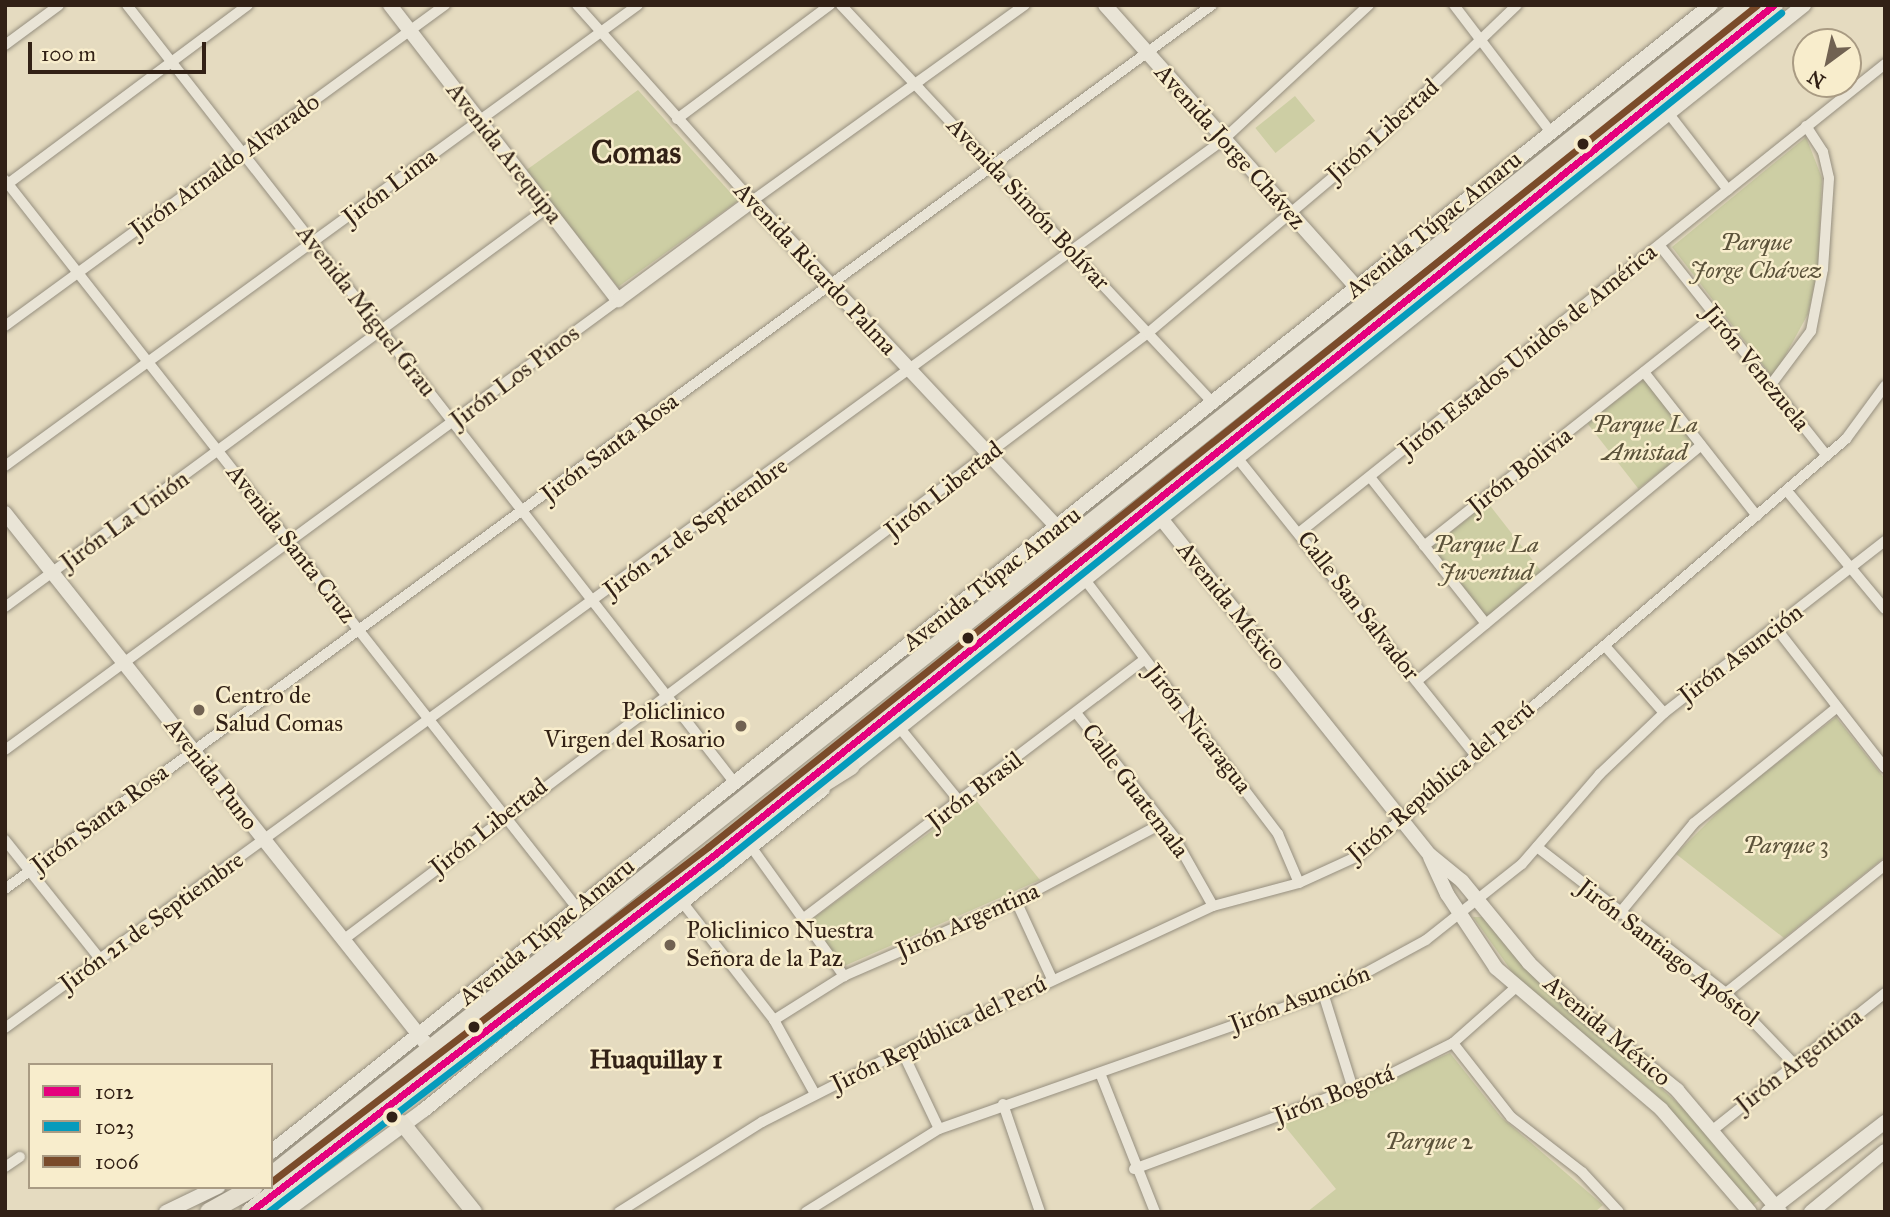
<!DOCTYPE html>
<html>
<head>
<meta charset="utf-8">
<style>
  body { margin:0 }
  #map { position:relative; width:1890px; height:1217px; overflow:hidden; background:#e5dbc0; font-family:"IM FELL Great Primer",serif }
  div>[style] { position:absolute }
  .green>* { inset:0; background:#cdcea4; transform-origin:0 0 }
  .roads { filter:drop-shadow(0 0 2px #968f7f) drop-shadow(0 0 2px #968f7f) }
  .street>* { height:10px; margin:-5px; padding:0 5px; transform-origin:5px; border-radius:5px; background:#e9e4d6 }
  .secondary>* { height:14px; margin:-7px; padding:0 7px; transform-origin:7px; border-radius:7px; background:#e9e4d6 }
  .primary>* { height:16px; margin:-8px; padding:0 8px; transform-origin:8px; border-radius:8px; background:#e5dfcf }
  .highway>* { height:18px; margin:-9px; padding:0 9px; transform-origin:9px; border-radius:9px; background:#e5dfcf }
  .bus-1>* { height:7px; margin:-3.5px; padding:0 3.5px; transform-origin:3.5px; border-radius:3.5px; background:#e5007d }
  .bus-2>* { height:7px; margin:-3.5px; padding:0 3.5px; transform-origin:3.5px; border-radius:3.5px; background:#059bbc }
  .bus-3>* { height:7px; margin:-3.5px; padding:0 3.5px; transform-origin:3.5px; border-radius:3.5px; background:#7a4b2a }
  .dots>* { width:19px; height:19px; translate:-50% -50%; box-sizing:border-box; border:4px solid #f8edcc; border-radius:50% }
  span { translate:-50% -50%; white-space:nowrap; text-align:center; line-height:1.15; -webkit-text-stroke:5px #f8edcc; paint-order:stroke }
  .street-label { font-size:24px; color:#322116 }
  .park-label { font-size:24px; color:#5b523a; font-style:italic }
  .poi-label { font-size:24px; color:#322116 }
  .left { translate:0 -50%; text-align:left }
  .right { translate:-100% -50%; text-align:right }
  .neighbourhood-label { font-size:26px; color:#322116; font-weight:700 }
  .district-label { font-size:32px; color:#322116; font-weight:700 }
  .frame { position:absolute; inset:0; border:7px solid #322116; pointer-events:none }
  .legend { position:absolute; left:28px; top:1063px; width:245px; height:126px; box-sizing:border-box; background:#f8edcc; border:2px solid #a99b83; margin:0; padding:9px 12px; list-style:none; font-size:21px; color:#322116 }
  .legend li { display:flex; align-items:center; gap:14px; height:35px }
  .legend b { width:35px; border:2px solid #a99b83 }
  .north { position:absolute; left:1792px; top:28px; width:70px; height:70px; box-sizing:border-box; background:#f8edcc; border:2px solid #a99b83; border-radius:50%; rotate:213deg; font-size:19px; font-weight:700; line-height:28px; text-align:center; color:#322116 }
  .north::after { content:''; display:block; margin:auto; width:24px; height:32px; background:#716252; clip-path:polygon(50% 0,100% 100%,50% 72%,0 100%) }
  .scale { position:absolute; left:28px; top:42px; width:178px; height:32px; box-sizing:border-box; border:4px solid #322116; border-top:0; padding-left:9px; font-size:21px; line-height:24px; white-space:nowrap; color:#322116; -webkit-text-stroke:5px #f8edcc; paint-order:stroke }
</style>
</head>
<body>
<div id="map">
  <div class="green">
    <i style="clip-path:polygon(638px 90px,738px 201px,618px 287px,525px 171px)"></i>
    <i style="left:1295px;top:96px;width:32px;height:51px;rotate:51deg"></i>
    <i style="clip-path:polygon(1806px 137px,1822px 178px,1818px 268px,1808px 314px,1773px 378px,1672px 247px)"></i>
    <i style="left:1644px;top:379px;width:83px;height:72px;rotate:52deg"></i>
    <i style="left:1488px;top:503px;width:90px;height:72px;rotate:52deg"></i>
    <i style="clip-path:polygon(1836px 717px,1885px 779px,1885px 857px,1784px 938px,1676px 854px,1731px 799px)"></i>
    <i style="clip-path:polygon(975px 799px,1040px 880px,842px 967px,811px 920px)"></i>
    <i style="clip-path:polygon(1473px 917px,1482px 917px,1545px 986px,1705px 1127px,1760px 1200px,1753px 1205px,1653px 1092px,1515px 976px)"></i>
    <i style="clip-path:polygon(1450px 1053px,1501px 1117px,1603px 1205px,1595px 1212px,1307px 1212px,1336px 1189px,1283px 1124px)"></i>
  </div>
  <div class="roads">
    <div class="street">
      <i style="left:127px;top:5px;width:986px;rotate:52deg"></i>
      <i style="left:577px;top:5px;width:263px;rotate:48.2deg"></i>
      <i style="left:752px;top:201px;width:336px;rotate:-35.7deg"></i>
      <i style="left:841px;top:5px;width:546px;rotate:46.93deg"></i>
      <i style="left:1454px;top:5px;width:158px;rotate:52.7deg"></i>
      <i style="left:5px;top:45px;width:67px;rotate:-36.5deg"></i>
      <i style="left:1669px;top:114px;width:96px;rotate:52.2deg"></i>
      <i style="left:677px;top:119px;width:191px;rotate:-36.7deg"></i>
      <i style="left:5px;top:180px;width:926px;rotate:51.84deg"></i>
      <i style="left:5px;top:186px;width:303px;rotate:-36.7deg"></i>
      <i style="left:1660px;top:246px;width:268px;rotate:51.5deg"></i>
      <i style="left:5px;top:326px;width:545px;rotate:-36.11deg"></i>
      <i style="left:1644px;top:372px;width:183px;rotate:51.9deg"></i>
      <i style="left:1770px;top:386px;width:69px;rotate:-53.3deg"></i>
      <i style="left:1811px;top:331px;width:63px;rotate:-79deg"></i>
      <i style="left:1823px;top:269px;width:91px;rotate:-86.2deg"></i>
      <i style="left:1829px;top:178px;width:27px;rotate:-103deg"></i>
      <i style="left:1823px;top:152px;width:31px;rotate:-123deg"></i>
      <i style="left:1239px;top:460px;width:378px;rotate:51.3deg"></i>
      <i style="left:5px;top:466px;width:783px;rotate:-36.07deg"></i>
      <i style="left:1370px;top:477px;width:187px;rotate:51.7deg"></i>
      <i style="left:1787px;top:491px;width:153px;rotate:50.3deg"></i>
      <i style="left:1300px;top:532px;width:749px;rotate:-38.66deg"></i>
      <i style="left:1424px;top:546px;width:370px;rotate:-38.4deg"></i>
      <i style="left:1086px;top:581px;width:318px;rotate:52.8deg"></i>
      <i style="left:1278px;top:834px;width:53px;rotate:66.8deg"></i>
      <i style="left:5px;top:607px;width:673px;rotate:-36.36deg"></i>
      <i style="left:1776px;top:628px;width:177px;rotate:52.1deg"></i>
      <i style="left:1605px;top:646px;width:89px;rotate:48.6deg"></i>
      <i style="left:1417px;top:681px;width:369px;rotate:-39.7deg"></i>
      <i style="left:1077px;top:714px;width:157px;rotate:51.7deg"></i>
      <i style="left:1174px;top:837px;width:79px;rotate:60.5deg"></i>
      <i style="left:899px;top:727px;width:97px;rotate:50.9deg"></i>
      <i style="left:5px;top:750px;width:760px;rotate:-36.28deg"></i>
      <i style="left:5px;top:840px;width:152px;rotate:51.4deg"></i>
      <i style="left:1537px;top:847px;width:239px;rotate:37.7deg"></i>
      <i style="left:1726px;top:993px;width:98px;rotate:46.2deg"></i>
      <i style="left:752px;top:848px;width:158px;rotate:54.3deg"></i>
      <i style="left:5px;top:889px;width:1496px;rotate:-36.22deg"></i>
      <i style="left:1016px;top:901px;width:86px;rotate:65.2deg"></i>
      <i style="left:683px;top:903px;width:148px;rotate:52.1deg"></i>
      <i style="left:774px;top:1020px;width:85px;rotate:61deg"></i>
      <i style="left:1619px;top:914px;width:118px;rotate:-50.5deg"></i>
      <i style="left:1694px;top:823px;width:184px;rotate:-39deg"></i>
      <i style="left:804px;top:918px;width:427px;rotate:-37.2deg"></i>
      <i style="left:343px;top:940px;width:1008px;rotate:-37.02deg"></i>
      <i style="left:1148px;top:333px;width:292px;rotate:-40.1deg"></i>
      <i style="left:1371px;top:145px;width:202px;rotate:-43.8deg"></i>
      <i style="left:1323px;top:993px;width:101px;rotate:72.6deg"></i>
      <i style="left:1726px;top:993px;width:204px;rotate:-38.8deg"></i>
      <i style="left:774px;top:1020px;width:83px;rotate:-32.2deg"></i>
      <i style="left:844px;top:976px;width:192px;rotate:-23.6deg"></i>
      <i style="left:1020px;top:899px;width:162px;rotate:-28deg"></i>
      <i style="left:5px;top:1028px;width:1507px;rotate:-36.09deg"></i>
      <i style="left:1223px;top:140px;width:199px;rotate:-42.8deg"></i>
      <i style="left:1453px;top:1043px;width:94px;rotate:51.9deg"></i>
      <i style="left:1511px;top:1117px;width:90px;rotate:37.8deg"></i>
      <i style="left:1582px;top:1172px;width:54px;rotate:47.2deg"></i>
      <i style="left:902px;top:1051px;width:86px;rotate:64.6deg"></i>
      <i style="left:1100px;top:1073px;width:149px;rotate:68.4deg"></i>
      <i style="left:1003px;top:1104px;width:114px;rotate:71.1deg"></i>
      <i style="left:1714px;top:1129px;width:218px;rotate:-38.5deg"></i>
      <i style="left:5px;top:1167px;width:18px;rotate:-34deg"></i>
      <i style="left:1134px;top:1169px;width:272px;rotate:-20.2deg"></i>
      <i style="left:1389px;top:1075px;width:72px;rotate:-26.6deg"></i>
      <i style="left:1453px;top:1043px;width:83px;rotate:-41.6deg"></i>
      <i style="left:619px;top:1212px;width:169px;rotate:-32.2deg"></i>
      <i style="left:762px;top:1122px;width:157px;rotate:-26.9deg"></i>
      <i style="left:902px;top:1051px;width:343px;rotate:-25deg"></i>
      <i style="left:1213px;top:906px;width:89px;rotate:-15deg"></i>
      <i style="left:1299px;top:883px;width:65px;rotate:-24.6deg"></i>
      <i style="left:1358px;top:856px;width:642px;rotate:-40.51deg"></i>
      <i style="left:1846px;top:439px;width:66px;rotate:-53.7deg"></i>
      <i style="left:806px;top:1212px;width:157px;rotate:-32deg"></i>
      <i style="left:939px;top:1129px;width:421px;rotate:-19.4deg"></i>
      <i style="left:1336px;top:989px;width:102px;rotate:-28.6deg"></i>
      <i style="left:1426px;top:940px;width:122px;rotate:-38.4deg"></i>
      <i style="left:1522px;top:864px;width:119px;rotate:-49.1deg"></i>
      <i style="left:1600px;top:774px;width:88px;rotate:-43.6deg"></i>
      <i style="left:1664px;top:713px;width:280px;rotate:-37.9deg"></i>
    </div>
    <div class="secondary">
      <i style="left:390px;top:5px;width:373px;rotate:52.3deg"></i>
      <i style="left:618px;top:300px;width:167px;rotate:-36.5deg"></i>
      <i style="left:752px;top:201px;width:446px;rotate:46.9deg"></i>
      <i style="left:1105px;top:5px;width:379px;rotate:48.3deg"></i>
      <i style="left:5px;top:513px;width:703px;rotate:51.58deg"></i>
      <i style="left:1163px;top:521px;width:428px;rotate:51.4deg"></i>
      <i style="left:1430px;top:855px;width:41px;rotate:39.1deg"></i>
      <i style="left:1462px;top:881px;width:106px;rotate:50.7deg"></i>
      <i style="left:1529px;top:963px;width:64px;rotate:43.7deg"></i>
      <i style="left:1575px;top:1007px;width:132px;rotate:39.1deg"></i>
      <i style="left:1677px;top:1090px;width:160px;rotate:49.8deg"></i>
      <i style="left:844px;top:772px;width:1229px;rotate:-38.62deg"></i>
      <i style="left:1430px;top:857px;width:41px;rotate:65.3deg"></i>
      <i style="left:1447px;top:894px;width:89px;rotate:56.5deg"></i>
      <i style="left:1496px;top:968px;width:217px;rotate:40.5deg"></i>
      <i style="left:1661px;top:1109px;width:136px;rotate:49.2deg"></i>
      <i style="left:271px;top:1152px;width:1841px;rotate:-38.54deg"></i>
      <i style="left:166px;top:1212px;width:58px;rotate:-25.7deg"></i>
      <i style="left:285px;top:1212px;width:172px;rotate:-36.3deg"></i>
      <i style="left:424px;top:1110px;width:512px;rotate:-38.82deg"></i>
      <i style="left:1768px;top:1212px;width:148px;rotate:-37.6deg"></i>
      <i style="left:1811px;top:1212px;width:96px;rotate:-39.5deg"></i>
    </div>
    <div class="primary">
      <i style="left:402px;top:1123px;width:114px;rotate:51deg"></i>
    </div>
    <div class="highway">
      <i style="left:809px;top:792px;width:49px;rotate:-31.8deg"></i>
      <i style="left:271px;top:1176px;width:1879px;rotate:-38.54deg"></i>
      <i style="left:209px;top:1212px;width:51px;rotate:-29.1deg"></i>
      <i style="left:250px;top:1212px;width:585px;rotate:-37.57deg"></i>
      <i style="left:714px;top:855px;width:1359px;rotate:-38.73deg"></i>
    </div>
  </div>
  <div class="bus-1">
    <i style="left:250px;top:1212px;width:585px;rotate:-37.57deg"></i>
    <i style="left:714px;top:855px;width:1359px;rotate:-38.73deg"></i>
  </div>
  <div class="bus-2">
    <i style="left:268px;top:1212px;width:572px;rotate:-37.61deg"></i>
    <i style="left:721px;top:863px;width:1359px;rotate:-38.73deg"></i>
  </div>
  <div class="bus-3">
    <i style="left:271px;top:1182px;width:551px;rotate:-37.47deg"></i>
    <i style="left:708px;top:847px;width:1345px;rotate:-38.75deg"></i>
  </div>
  <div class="dots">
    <i style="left:1583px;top:144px;background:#322116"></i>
    <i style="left:968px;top:638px;background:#322116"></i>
    <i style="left:199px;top:710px;background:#716252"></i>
    <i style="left:741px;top:726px;background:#716252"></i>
    <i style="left:670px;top:945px;background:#716252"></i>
    <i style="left:474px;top:1027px;background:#322116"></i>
    <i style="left:392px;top:1117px;background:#322116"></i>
  </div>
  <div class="street-label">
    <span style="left:1383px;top:131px;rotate:-42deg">Jirón Libertad</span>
    <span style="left:1230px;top:147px;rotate:48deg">Avenida Jorge Chávez</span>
    <span style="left:504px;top:153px;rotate:52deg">Avenida Arequipa</span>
    <span style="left:225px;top:166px;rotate:-36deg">Jirón Arnaldo Alvarado</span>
    <span style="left:390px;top:187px;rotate:-37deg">Jirón Lima</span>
    <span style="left:1028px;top:204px;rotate:47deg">Avenida Simón Bolívar</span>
    <span style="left:1434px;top:225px;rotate:-39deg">Avenida Túpac Amaru</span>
    <span style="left:815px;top:269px;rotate:47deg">Avenida Ricardo Palma</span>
    <span style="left:366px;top:311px;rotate:52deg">Avenida Miguel Grau</span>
    <span style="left:1528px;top:351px;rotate:-39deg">Jirón Estados Unidos de América</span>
    <span style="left:1756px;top:368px;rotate:51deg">Jirón Venezuela</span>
    <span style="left:515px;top:377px;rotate:-37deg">Jirón Los Pinos</span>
    <span style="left:610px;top:448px;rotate:-37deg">Jirón Santa Rosa</span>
    <span style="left:1520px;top:471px;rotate:-38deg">Jirón Bolivia</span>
    <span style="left:944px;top:490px;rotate:-38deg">Jirón Libertad</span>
    <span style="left:125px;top:521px;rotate:-36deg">Jirón La Unión</span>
    <span style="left:696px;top:528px;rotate:-36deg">Jirón 21 de Septiembre</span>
    <span style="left:291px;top:544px;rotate:52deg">Avenida Santa Cruz</span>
    <span style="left:992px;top:579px;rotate:-38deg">Avenida Túpac Amaru</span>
    <span style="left:1231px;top:606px;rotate:51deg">Avenida México</span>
    <span style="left:1358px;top:606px;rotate:52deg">Calle San Salvador</span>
    <span style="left:1741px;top:654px;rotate:-37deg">Jirón Asunción</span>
    <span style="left:1198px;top:729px;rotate:52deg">Jirón Nicaragua</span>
    <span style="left:211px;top:774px;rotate:52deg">Avenida Puno</span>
    <span style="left:1441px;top:782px;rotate:-40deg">Jirón República del Perú</span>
    <span style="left:975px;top:791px;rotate:-37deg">Jirón Brasil</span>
    <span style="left:1135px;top:791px;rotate:53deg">Calle Guatemala</span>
    <span style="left:100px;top:819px;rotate:-37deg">Jirón Santa Rosa</span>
    <span style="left:489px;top:827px;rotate:-38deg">Jirón Libertad</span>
    <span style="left:968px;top:921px;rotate:-24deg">Jirón Argentina</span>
    <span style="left:152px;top:922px;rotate:-36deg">Jirón 21 de Septiembre</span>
    <span style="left:547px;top:932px;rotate:-39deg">Avenida Túpac Amaru</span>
    <span style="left:1668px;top:953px;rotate:38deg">Jirón Santiago Apóstol</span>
    <span style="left:1300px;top:999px;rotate:-21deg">Jirón Asunción</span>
    <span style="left:1607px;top:1031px;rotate:40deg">Avenida México</span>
    <span style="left:939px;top:1034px;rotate:-26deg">Jirón República del Perú</span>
    <span style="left:1799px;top:1061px;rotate:-38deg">Jirón Argentina</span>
    <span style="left:1334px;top:1095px;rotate:-21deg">Jirón Bogotá</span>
  </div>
  <div class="park-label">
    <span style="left:1756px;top:257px">Parque<br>Jorge Chávez</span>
    <span style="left:1645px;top:439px">Parque La<br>Amistad</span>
    <span style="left:1486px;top:559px">Parque La<br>Juventud</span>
    <span style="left:1786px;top:846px">Parque 3</span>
    <span style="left:1429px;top:1142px">Parque 2</span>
  </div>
  <div class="poi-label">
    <span class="left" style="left:215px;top:710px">Centro de<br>Salud Comas</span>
    <span class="right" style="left:725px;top:726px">Policlinico<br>Virgen del Rosario</span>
    <span class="left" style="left:686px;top:945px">Policlinico Nuestra<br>Señora de la Paz</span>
  </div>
  <div class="neighbourhood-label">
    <span style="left:656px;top:1060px">Huaquillay 1</span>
  </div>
  <div class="district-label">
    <span style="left:636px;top:153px">Comas</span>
  </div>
  <div class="frame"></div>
  <ul class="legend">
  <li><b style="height:9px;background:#e5007d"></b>1012</li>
  <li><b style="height:9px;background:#059bbc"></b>1023</li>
  <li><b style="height:9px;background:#7a4b2a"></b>1006</li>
  </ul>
  <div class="north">N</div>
  <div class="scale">100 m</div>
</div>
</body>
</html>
